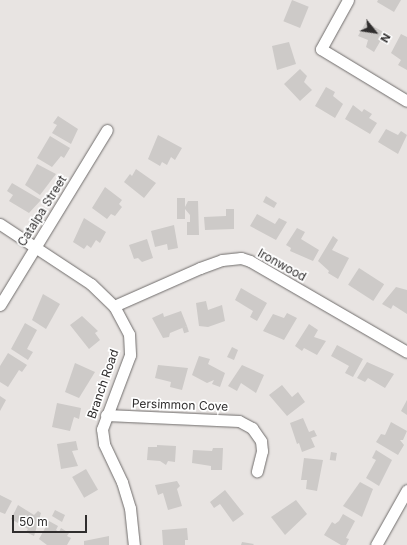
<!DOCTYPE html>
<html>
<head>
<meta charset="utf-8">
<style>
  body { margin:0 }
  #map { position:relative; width:407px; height:545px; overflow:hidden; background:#e8e4e2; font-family:Inter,sans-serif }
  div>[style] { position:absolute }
  .building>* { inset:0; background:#cdcac8; transform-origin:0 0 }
  .roads { filter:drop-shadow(0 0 1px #706d6c) drop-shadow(0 0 1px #706d6c) }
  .minor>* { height:11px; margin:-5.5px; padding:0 5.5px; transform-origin:5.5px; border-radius:5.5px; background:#fff }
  span { translate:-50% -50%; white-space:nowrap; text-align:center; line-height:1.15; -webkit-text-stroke:3.5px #fff; paint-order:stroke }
  .street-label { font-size:12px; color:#302e2e }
  .north { position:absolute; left:355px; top:12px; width:40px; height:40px; -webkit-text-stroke:3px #fff; paint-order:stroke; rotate:120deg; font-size:11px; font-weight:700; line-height:16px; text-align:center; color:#302e2e }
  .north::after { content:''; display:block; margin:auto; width:14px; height:18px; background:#302e2e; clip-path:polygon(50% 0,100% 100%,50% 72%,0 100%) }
  .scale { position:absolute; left:12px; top:515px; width:75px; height:18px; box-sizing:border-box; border:2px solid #302e2e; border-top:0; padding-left:5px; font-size:12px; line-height:14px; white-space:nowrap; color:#302e2e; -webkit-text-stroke:3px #fff; paint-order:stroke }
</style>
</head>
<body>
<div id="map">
  <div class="building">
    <i style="left:292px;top:0;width:18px;height:23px;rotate:22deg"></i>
    <i style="clip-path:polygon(378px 0,401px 0,394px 12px,377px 2px)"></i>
    <i style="clip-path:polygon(366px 22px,385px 33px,374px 52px,366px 47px,368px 40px,358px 36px)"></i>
    <i style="clip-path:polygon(401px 34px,407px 37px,407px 70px,398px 65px,401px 60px,391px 53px)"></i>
    <i style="clip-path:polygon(289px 42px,296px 64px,277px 70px,272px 46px)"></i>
    <i style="clip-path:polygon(300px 69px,307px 76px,304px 82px,312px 90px,300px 101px,284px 84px)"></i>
    <i style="clip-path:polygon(326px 87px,335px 92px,333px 96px,343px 104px,335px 118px,315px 106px)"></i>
    <i style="clip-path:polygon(353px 105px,362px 112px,364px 109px,372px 114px,369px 118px,377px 123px,370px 134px,345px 119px)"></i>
    <i style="clip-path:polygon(58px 116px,78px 129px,71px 144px,52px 133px,57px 125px,53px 123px)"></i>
    <i style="clip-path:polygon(386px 129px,398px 135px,401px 131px,407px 135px,398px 154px,378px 142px)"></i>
    <i style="clip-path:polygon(158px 135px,182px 148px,175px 160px,171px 157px,167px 165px,162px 162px,160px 166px,148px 159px)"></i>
    <i style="clip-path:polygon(50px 136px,70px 148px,64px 158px,61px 156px,52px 167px,37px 158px)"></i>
    <i style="clip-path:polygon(37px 164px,56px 174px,40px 195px,25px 185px)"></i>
    <i style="clip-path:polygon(136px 169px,156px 183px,144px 198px,124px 182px,130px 174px,132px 176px)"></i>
    <i style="clip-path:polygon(12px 183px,41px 200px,29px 213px,9px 201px,13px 195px,7px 191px)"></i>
    <i style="clip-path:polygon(105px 187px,122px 200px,119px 204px,122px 207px,115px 216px,111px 214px,107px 219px,92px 208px)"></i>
    <i style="clip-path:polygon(266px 196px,277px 203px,274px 208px,263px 202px)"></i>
    <i style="clip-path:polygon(177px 198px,185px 198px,185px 207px,188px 201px,198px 201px,199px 235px,187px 235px,187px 222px,190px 222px,190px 215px,185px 209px,185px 219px,177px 219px)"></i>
    <i style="clip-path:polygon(226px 209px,234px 209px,234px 229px,205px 230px,204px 217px,226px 216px)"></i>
    <i style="clip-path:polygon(257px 214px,275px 224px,279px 218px,287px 222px,276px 240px,250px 226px)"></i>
    <i style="clip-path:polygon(84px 218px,106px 232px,100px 243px,96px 240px,91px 248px,87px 245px,84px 249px,73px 242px)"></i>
    <i style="clip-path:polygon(174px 225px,178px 248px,168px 250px,167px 244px,155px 247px,151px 231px)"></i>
    <i style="clip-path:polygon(297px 228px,305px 232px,301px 239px,319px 250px,313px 261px,290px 251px,291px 248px,286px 245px)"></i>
    <i style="clip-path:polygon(333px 236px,338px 240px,332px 250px,349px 258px,338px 279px,328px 273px,329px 271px,318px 261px)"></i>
    <i style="clip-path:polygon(147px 239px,153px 258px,142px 262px,138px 258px,134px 259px,129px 245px)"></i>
    <i style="left:359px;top:268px;width:30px;height:20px;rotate:33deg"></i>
    <i style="clip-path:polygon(396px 287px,407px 290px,407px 314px,393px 305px,391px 309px,382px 304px)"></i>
    <i style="clip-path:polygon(241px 288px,267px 303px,257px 321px,250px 317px,253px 311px,235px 300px)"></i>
    <i style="clip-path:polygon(43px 294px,60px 304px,46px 329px,32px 320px)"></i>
    <i style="clip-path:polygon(206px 301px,208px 310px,222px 305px,225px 321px,208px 327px,199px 326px,196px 303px)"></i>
    <i style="clip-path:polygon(181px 311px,187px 326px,170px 333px,169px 337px,163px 338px,152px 318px,163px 313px,164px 317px)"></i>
    <i style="clip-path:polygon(287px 313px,297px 318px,284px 340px,263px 331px,273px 314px,284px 318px)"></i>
    <i style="clip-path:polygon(82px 316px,98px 331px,95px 333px,100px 340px,89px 349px,70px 325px)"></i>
    <i style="clip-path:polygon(25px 323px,37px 330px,27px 349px,33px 352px,28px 360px,11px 349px)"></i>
    <i style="clip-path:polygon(309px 324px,318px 330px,314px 337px,326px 341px,317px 355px,304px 348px,302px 351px,295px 346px)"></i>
    <i style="left:187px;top:326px;width:6px;height:5px;rotate:72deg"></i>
    <i style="clip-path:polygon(337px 345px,363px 359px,353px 377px,345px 373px,349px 366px,331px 356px)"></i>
    <i style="clip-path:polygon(232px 347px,238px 350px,234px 360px,227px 357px)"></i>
    <i style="clip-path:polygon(8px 353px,27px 365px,22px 372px,19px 370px,8px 387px,0 382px,0 366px)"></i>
    <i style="clip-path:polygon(199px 356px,210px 359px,208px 364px,225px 373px,220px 387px,212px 384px,214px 380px,207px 383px,192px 375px)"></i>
    <i style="clip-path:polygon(367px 362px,394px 374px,385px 388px,368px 378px,365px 382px,357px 378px)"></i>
    <i style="clip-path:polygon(75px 363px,95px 372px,79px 398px,65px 392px)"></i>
    <i style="clip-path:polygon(158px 365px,188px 368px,182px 390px,170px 387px,171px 382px,155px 378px)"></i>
    <i style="clip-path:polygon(242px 365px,264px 375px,256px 393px,241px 383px,237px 391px,228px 386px)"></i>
    <i style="clip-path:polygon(282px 385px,292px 397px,298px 392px,305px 402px,287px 416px,269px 395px)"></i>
    <i style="clip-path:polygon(0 396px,6px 400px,0 411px)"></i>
    <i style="clip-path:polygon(407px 400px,407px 415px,401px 411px)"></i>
    <i style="clip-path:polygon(57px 403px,81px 408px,79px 419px,74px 417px,70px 431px,52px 427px)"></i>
    <i style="clip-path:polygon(303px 418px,309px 432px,314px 430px,317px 436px,311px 438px,315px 447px,302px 452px,299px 443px,297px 444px,290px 423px)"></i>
    <i style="clip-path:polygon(391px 422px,407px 431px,403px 440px,400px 440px,404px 445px,398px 455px,376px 442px,381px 434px,385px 435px)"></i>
    <i style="clip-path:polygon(76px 441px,78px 450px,72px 451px,78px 466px,61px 469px,57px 444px)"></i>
    <i style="clip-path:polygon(157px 445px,176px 446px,175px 462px,168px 461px,166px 465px,160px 461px,147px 460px,148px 447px,157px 447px)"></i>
    <i style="clip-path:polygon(213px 448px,223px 448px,222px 470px,211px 470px,211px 466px,192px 463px,193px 450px,212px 451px)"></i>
    <i style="clip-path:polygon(376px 450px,392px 460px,379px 486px,366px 478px,376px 460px,372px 458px)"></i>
    <i style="left:331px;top:452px;width:6px;height:8px;rotate:9deg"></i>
    <i style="clip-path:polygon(304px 458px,323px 460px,317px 491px,306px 489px,307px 480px,301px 480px)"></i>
    <i style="left:86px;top:469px;width:24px;height:16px;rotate:60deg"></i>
    <i style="clip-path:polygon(177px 481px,180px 486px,177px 489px,182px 506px,168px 510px,163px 493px,158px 495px,155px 485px)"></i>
    <i style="clip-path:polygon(360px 482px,373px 489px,362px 517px,343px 506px)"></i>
    <i style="clip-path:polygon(225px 490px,244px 514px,233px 522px,220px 504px,214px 508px,210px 502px)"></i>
    <i style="clip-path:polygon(0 495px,12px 501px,5px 514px,0 512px)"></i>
    <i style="clip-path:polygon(296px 500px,307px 514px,285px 535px,271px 517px)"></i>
    <i style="clip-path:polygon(18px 505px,34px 515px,38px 511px,41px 513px,34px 536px,26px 532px,28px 529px,11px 519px)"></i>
    <i style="clip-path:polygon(55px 510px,65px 515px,62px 522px,52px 516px)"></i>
    <i style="clip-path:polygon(343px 514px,355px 521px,346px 538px,349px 539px,346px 545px,341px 545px,324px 535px,332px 522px,335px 524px,339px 521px)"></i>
    <i style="clip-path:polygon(49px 521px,58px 526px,56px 530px,59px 532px,61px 528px,69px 533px,67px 536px,71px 538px,67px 545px,47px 545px,39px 539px)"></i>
    <i style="clip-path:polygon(187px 528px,188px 540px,185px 540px,185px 545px,163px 545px,162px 530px)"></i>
    <i style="clip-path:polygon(109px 536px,109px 545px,84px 545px,84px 541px)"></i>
    <i style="clip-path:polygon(242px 542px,254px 544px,253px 545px,241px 545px)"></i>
  </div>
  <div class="roads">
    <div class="minor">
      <i style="left:348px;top:0;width:56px;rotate:118.9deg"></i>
      <i style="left:321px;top:49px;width:100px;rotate:31.2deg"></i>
      <i style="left:0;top:224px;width:109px;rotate:33.4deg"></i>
      <i style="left:91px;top:284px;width:32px;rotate:44deg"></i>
      <i style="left:114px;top:306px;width:32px;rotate:62deg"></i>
      <i style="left:129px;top:334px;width:21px;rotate:87deg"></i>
      <i style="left:130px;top:355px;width:79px;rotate:110.7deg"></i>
      <i style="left:102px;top:429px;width:15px;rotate:82deg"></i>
      <i style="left:104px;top:444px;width:42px;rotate:64.7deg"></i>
      <i style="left:122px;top:482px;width:27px;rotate:73deg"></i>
      <i style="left:130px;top:508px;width:37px;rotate:84deg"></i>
      <i style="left:0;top:305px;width:205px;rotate:-58.6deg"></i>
      <i style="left:114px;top:306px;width:94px;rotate:-23.8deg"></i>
      <i style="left:200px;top:268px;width:23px;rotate:-20deg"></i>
      <i style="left:222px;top:260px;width:19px;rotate:-6deg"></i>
      <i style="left:241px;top:258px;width:9px;rotate:18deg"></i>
      <i style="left:250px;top:261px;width:181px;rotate:30.1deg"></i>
      <i style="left:106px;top:415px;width:133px;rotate:2.6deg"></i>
      <i style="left:239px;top:421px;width:15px;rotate:28deg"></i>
      <i style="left:252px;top:428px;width:16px;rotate:55deg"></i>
      <i style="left:261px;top:441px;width:10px;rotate:84deg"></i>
      <i style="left:262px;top:451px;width:21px;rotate:104deg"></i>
      <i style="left:376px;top:545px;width:63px;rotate:-60.6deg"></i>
    </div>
  </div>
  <div class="street-label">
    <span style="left:42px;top:211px;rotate:-58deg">Catalpa Street</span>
    <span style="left:282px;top:265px;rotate:29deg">Ironwood</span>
    <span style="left:103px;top:384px;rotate:-71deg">Branch Road</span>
    <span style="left:180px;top:405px;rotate:2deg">Persimmon Cove</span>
  </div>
  <div class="north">N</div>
  <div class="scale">50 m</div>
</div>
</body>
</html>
